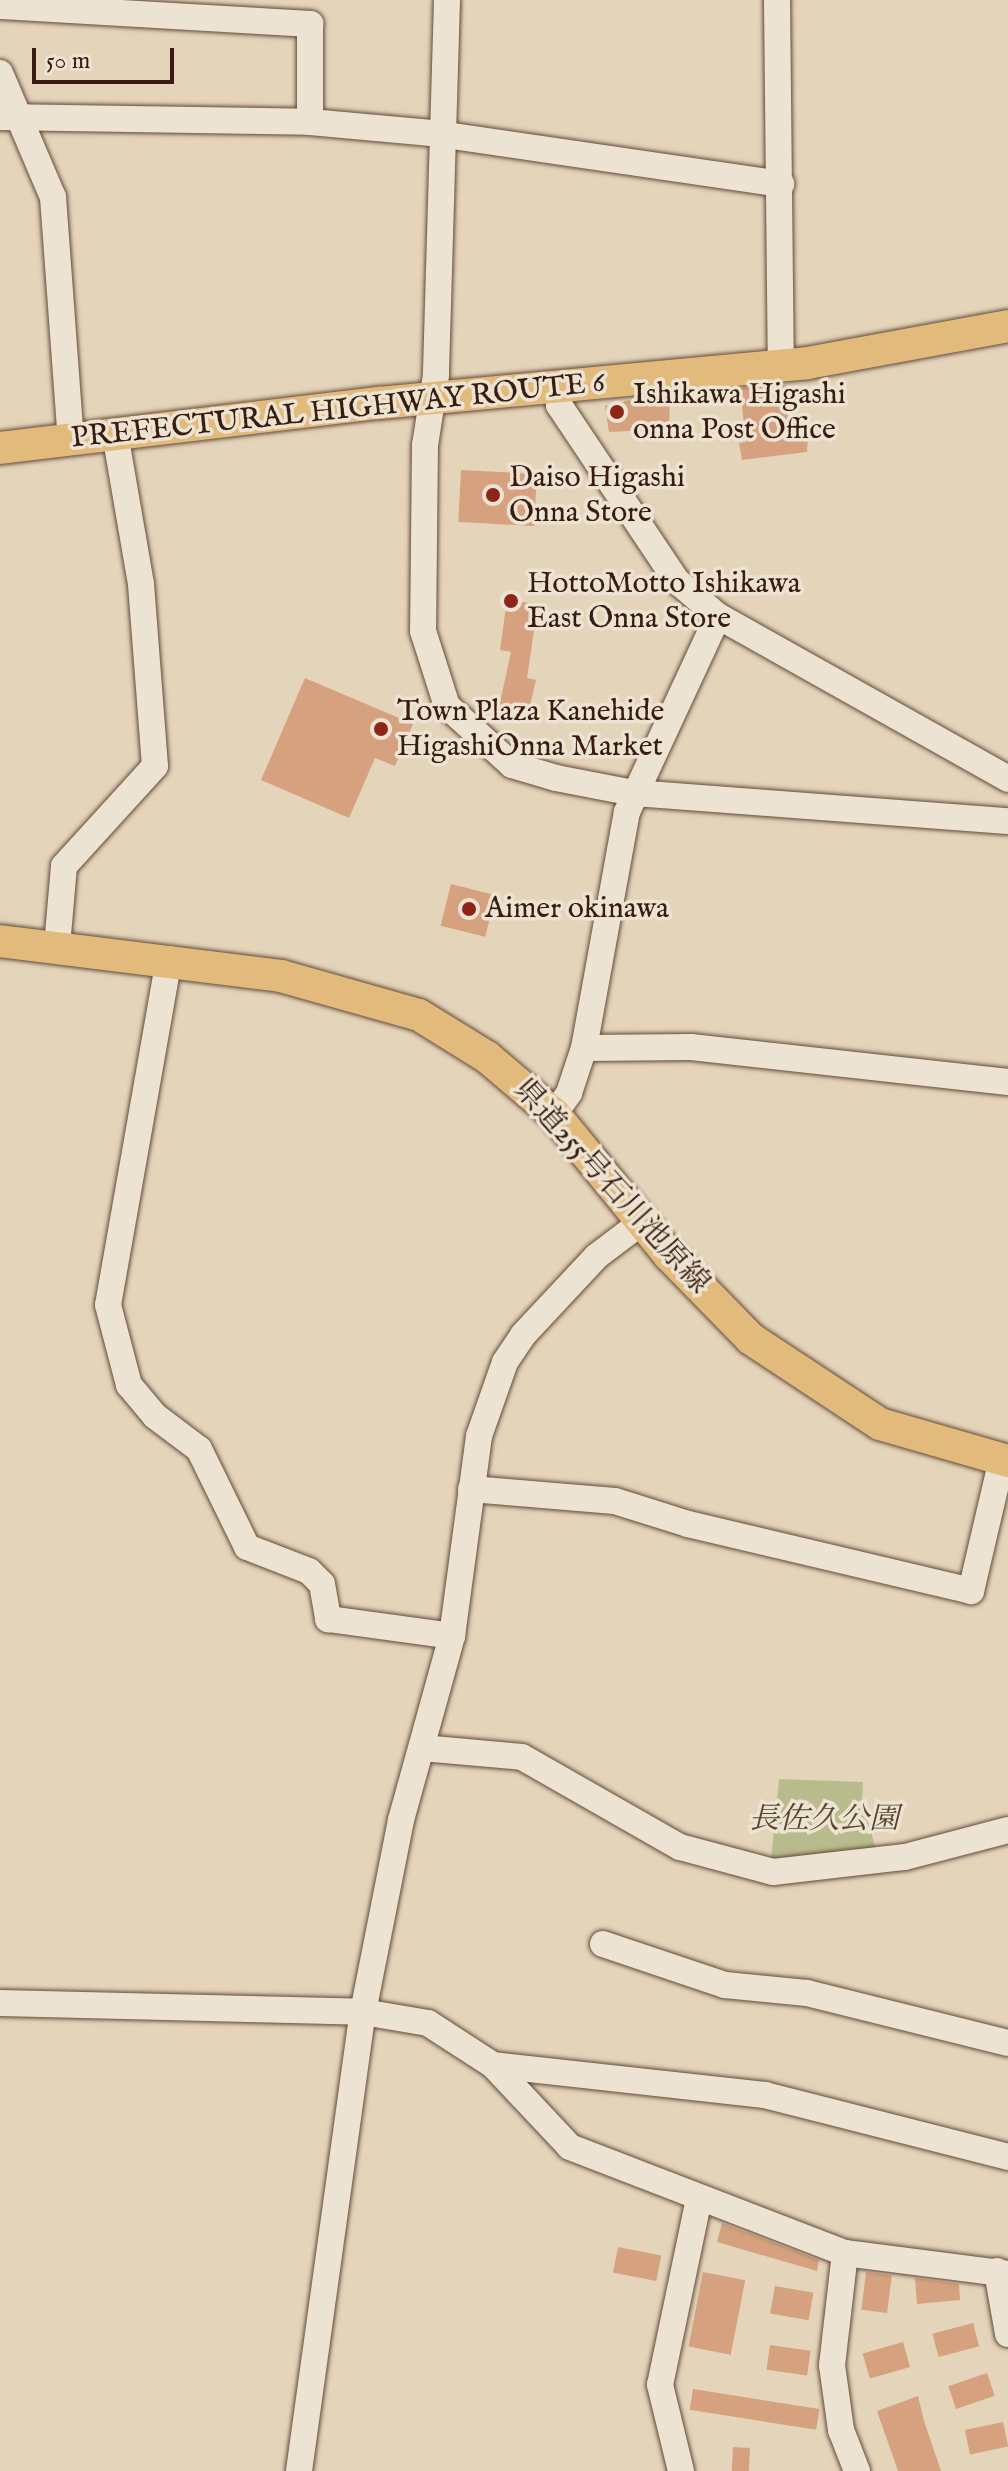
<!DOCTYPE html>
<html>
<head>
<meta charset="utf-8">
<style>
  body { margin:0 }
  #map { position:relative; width:1008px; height:2471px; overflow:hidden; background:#e4d4b9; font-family:"IM FELL English","Noto Serif JP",serif }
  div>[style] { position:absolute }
  .green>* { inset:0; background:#b8bc8c }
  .building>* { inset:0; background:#d6a17e; transform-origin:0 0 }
  .roads { filter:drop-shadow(0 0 2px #634a3a) drop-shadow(0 0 2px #634a3a) }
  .minor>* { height:26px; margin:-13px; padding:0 13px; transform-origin:13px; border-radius:13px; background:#ede3d2 }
  .major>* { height:32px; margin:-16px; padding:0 16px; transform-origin:16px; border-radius:16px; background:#e2ba7c }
  .dots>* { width:22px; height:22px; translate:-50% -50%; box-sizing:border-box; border:4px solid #ede3d2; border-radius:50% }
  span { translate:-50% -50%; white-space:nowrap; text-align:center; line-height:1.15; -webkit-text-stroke:7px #ede3d2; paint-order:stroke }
  .poi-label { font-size:30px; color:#381c0f }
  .left { translate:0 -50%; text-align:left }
  .street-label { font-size:30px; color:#381c0f }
  .park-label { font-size:30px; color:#58442e; font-style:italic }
  .scale { position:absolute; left:32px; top:48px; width:142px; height:36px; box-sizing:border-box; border:4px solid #381c0f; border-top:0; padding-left:10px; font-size:24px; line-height:28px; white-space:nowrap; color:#381c0f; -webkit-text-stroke:6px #ede3d2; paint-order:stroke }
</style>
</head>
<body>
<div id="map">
  <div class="green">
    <i style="clip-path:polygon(779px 1779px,863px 1782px,862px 1800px,877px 1853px,771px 1861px)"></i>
  </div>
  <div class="building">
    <i style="clip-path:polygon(786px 385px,789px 439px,808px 438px,807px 452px,742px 460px,739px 443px,746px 442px,740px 388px)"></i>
    <i style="clip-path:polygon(643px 397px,670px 398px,669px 429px,609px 432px,605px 406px)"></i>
    <i style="left:461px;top:470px;width:76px;height:52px;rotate:3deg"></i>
    <i style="clip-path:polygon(507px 600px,538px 604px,527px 678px,536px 680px,527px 718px,498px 712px,511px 652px,500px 650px)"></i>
    <i style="clip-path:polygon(305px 678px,413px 724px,395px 766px,375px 758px,349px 818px,261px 780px)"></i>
    <i style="left:451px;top:884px;width:46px;height:43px;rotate:14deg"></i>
    <i style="clip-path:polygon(722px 2223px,819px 2260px,817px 2271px,717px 2242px)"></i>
    <i style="left:618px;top:2247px;width:44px;height:26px;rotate:11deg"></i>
    <i style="left:703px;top:2272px;width:43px;height:76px;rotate:11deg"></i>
    <i style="left:866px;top:2272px;width:26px;height:38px;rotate:7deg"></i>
    <i style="clip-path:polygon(915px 2278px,959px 2284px,960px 2300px,917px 2304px)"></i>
    <i style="left:775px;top:2286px;width:39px;height:28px;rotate:10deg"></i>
    <i style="left:973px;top:2323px;width:24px;height:42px;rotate:75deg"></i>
    <i style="left:903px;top:2342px;width:26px;height:42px;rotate:74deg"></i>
    <i style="left:770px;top:2345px;width:41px;height:25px;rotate:8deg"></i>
    <i style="left:987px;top:2373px;width:24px;height:41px;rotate:71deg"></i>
    <i style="left:693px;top:2389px;width:128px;height:21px;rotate:9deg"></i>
    <i style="clip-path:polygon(918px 2396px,924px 2421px,941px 2471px,898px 2471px,877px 2411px)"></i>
    <i style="left:1003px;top:2422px;width:25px;height:39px;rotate:78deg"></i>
    <i style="left:733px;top:2447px;width:17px;height:24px;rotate:3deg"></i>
  </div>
  <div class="roads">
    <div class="minor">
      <i style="left:447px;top:0;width:375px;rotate:91.7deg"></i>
      <i style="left:436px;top:375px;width:71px;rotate:98.9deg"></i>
      <i style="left:425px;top:445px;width:186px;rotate:90.6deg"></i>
      <i style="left:423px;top:631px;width:79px;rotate:72.3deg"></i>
      <i style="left:447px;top:706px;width:88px;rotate:42.2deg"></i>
      <i style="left:512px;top:765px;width:46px;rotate:16.5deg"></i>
      <i style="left:556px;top:778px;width:79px;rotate:10.9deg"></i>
      <i style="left:634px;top:793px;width:375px;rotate:4.3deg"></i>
      <i style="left:777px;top:0;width:365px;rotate:89.4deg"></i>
      <i style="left:0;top:6px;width:311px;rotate:3.3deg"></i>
      <i style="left:310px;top:24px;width:98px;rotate:90deg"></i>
      <i style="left:0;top:73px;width:135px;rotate:66.9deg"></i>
      <i style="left:53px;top:197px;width:244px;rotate:85.8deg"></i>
      <i style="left:0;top:117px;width:310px;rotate:0.9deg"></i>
      <i style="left:310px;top:122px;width:122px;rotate:5.2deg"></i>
      <i style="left:432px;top:133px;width:353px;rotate:8.3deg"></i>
      <i style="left:560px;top:386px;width:19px;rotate:93deg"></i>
      <i style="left:559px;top:405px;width:212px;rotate:56.2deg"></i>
      <i style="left:677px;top:581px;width:54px;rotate:40.5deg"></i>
      <i style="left:718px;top:616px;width:333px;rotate:29.3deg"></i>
      <i style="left:57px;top:946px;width:80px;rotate:-85deg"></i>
      <i style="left:64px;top:866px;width:135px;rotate:-47.7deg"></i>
      <i style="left:155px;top:766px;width:183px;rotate:-94.4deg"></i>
      <i style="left:141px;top:584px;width:152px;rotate:-99.8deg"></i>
      <i style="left:169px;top:959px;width:351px;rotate:100deg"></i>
      <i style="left:108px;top:1305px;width:83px;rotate:75.3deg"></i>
      <i style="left:129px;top:1385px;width:40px;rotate:50deg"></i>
      <i style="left:155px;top:1416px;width:55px;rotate:36.9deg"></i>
      <i style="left:199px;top:1449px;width:109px;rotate:63.9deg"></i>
      <i style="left:247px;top:1547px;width:66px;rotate:21.2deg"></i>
      <i style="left:309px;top:1571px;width:18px;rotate:45deg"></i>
      <i style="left:322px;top:1584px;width:36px;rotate:80deg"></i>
      <i style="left:328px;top:1619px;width:125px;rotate:7.8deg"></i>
      <i style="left:584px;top:1048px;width:107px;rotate:-0.5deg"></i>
      <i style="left:691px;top:1047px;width:319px;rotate:6.3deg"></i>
      <i style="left:554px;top:1114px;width:26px;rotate:-54deg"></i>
      <i style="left:569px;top:1093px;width:47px;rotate:-71.6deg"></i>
      <i style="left:584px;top:1048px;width:240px;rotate:-79.7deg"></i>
      <i style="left:627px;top:812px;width:216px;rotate:-65.1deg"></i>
      <i style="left:471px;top:1489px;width:144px;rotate:4.8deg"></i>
      <i style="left:615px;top:1501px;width:77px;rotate:17.5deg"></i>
      <i style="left:688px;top:1524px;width:291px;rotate:13.3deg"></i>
      <i style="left:971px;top:1591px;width:136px;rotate:-76.8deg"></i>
      <i style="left:422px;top:1748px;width:100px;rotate:5.1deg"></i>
      <i style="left:522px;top:1757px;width:182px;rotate:29.7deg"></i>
      <i style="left:680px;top:1847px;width:96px;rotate:15deg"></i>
      <i style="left:773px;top:1872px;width:133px;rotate:-6.5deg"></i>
      <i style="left:905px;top:1857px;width:106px;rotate:-14.7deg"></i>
      <i style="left:603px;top:1944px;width:129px;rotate:18.6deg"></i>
      <i style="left:725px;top:1985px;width:82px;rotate:5.6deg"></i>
      <i style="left:807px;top:1993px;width:207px;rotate:14deg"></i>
      <i style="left:0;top:2003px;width:363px;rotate:1.4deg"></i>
      <i style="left:363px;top:2012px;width:66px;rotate:9.6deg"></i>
      <i style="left:428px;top:2023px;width:77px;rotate:32.9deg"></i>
      <i style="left:493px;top:2065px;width:112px;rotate:46.8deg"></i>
      <i style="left:570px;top:2147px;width:295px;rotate:21.1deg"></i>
      <i style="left:845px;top:2253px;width:164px;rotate:7.3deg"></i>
      <i style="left:493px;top:2065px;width:274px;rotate:6.3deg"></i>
      <i style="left:765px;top:2095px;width:251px;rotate:14.3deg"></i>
      <i style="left:845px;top:2253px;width:113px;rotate:96.6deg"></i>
      <i style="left:832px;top:2365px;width:66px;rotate:82.1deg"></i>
      <i style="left:841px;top:2430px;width:44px;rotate:68.7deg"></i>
      <i style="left:997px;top:2271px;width:64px;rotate:80.1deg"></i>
      <i style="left:299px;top:2471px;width:463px;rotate:-82.1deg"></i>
      <i style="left:363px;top:2012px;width:196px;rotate:-78.8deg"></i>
      <i style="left:401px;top:1820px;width:191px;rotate:-74.5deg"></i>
      <i style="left:452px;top:1636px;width:202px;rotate:-82.3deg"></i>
      <i style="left:479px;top:1436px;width:78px;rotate:-70.6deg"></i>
      <i style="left:505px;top:1362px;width:32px;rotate:-56deg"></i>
      <i style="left:523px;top:1335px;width:108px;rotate:-46.9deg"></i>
      <i style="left:597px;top:1256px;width:56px;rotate:-37.1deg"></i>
      <i style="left:681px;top:2471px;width:89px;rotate:-103.7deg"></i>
      <i style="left:660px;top:2385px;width:191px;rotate:-78.2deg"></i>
    </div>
    <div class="major">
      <i style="left:0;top:448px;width:382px;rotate:-6.8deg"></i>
      <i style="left:379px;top:403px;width:430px;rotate:-5.3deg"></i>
      <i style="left:807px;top:363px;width:204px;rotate:-10.4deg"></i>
      <i style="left:0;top:941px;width:283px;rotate:7.1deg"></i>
      <i style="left:281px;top:976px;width:143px;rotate:15.8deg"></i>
      <i style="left:419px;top:1015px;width:80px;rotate:31.7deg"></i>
      <i style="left:487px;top:1057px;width:88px;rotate:40.4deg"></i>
      <i style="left:554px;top:1114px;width:182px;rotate:50.8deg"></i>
      <i style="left:669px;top:1255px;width:117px;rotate:45.7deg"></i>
      <i style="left:751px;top:1339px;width:154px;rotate:33.4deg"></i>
      <i style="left:880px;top:1424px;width:133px;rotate:16.1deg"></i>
    </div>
  </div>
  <div class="dots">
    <i style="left:617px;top:412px;background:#8f2418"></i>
    <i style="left:493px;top:495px;background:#8f2418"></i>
    <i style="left:511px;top:601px;background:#8f2418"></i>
    <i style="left:381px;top:729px;background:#8f2418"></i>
    <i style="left:469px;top:909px;background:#8f2418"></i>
  </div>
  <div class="poi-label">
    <span class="left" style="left:633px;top:412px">Ishikawa Higashi<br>onna Post Office</span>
    <span class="left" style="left:509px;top:495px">Daiso Higashi<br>Onna Store</span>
    <span class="left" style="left:527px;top:601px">HottoMotto Ishikawa<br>East Onna Store</span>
    <span class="left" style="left:397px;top:729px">Town Plaza Kanehide<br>HigashiOnna Market</span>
    <span class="left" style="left:485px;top:909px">Aimer okinawa</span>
  </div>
  <div class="street-label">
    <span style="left:338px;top:411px;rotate:-6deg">PREFECTURAL HIGHWAY ROUTE 6</span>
    <span style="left:611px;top:1187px;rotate:48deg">県道255号石川池原線</span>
  </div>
  <div class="park-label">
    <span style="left:824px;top:1820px">長佐久公園</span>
  </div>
  <div class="scale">50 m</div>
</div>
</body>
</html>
